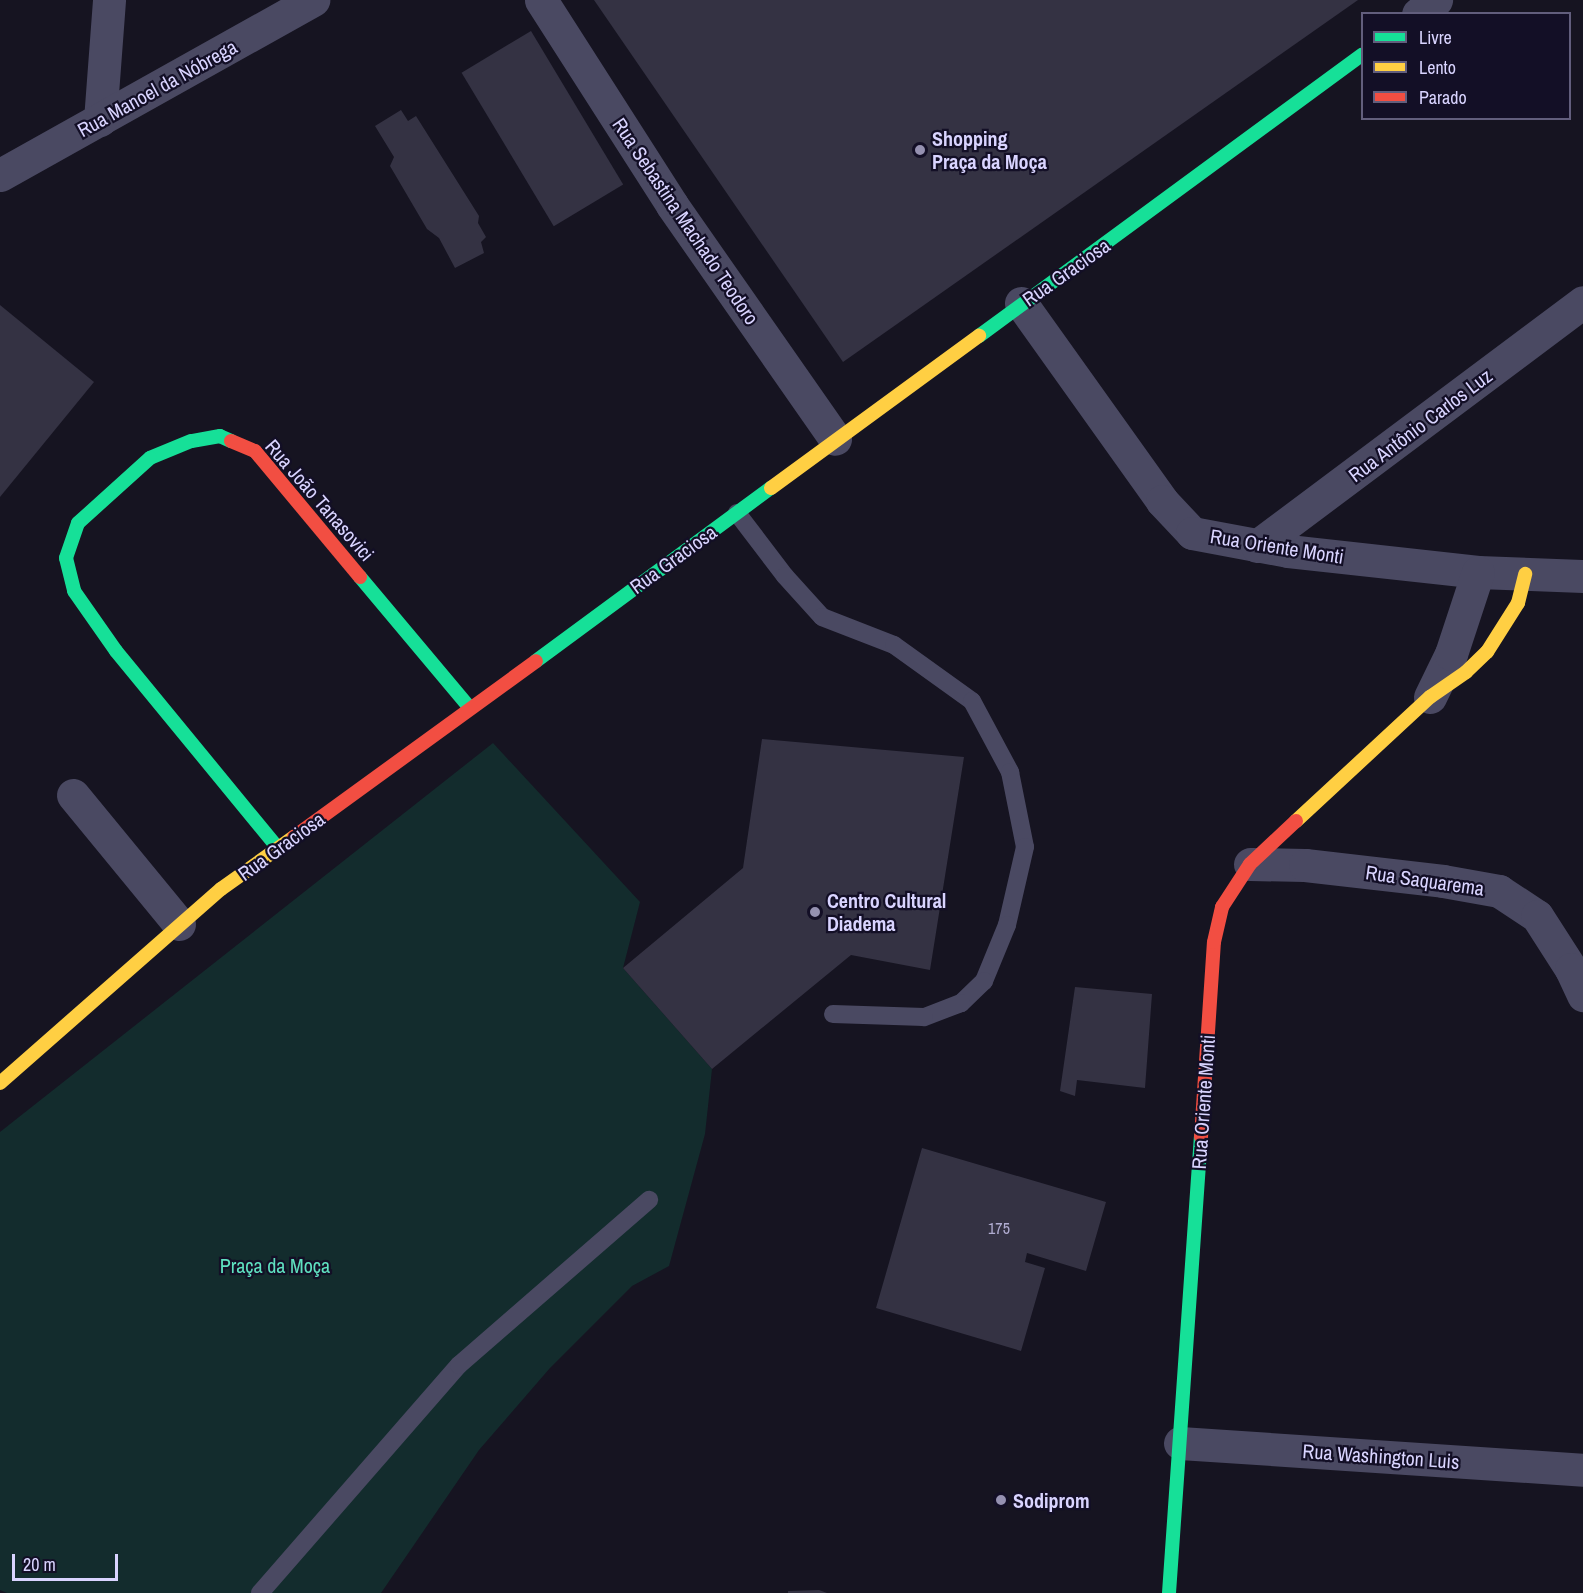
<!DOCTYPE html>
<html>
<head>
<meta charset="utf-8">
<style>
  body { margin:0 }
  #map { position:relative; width:1583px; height:1593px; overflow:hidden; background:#161421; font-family:"Archivo Narrow",sans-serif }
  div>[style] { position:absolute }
  .green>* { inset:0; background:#132c2d }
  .building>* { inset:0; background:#343243; transform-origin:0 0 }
  .lane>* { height:18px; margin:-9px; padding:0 9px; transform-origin:9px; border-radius:9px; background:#4a4962 }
  .street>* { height:33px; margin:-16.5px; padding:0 16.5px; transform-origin:16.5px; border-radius:16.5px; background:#4a4962 }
  .fast>* { height:14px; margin:-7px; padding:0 7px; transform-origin:7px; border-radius:7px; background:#16e098 }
  .slow>* { height:14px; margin:-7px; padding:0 7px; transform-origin:7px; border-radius:7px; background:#ffcf43 }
  .jam>* { height:14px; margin:-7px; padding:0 7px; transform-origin:7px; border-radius:7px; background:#f24e42 }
  .dots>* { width:16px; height:16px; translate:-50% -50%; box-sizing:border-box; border:3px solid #130f26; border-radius:50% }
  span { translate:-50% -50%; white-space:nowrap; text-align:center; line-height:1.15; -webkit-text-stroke:4.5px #130f26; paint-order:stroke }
  .number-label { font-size:16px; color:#b0acd0 }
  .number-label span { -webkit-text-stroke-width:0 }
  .street-label { font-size:20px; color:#d9d4ff }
  .poi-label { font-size:20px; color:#d9d4ff; font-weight:700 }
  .left { translate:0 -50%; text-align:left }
  .park-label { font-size:20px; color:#5fe0c0 }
  .legend { position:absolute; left:1361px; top:12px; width:210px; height:108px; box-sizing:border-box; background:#130f26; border:2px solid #625e7d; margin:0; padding:8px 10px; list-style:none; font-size:18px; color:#d9d4ff }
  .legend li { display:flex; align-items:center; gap:12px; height:30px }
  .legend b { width:30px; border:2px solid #625e7d }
  .scale { position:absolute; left:12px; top:1554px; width:106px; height:27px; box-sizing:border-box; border:3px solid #d9d4ff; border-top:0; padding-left:8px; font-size:18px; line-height:21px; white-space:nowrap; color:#d9d4ff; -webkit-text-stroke:4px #130f26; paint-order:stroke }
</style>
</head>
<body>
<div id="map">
  <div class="green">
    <i style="clip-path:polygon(493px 743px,640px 902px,623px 968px,712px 1069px,705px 1134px,669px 1266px,632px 1286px,550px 1368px,479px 1450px,381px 1593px,7px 1593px,0 1590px,0 1132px)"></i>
  </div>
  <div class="building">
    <i style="clip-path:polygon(594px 0,1358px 0,843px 362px)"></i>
    <i style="left:531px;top:31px;width:179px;height:81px;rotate:59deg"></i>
    <i style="clip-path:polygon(401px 110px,408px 121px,416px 116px,479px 216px,478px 223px,486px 237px,481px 242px,484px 253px,455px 268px,439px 238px,427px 229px,390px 166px,394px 157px,375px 126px)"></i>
    <i style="clip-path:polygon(0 305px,94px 382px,0 497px)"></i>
    <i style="clip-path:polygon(762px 739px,964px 757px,930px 970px,851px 955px,712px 1069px,623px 968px,743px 868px)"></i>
    <i style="clip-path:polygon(1075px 987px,1152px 994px,1145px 1088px,1077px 1080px,1075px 1096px,1060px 1091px)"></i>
    <i style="clip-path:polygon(922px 1148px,1106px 1202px,1086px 1271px,1027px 1253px,1025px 1262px,1045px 1268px,1021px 1351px,876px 1308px)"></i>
    <i style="clip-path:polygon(819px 1590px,827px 1593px,788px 1593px,788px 1591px)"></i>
  </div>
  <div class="lane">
    <i style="left:737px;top:513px;width:79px;rotate:52.7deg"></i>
    <i style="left:785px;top:576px;width:55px;rotate:47.9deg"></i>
    <i style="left:822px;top:617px;width:77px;rotate:21.3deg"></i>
    <i style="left:894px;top:645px;width:96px;rotate:35.7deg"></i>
    <i style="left:972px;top:701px;width:81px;rotate:61.8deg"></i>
    <i style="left:1010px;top:772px;width:76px;rotate:78.7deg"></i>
    <i style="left:1025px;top:847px;width:80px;rotate:103deg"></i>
    <i style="left:1007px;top:925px;width:61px;rotate:112.3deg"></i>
    <i style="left:984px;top:981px;width:32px;rotate:136deg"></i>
    <i style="left:961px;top:1003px;width:40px;rotate:159deg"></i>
    <i style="left:924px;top:1017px;width:91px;rotate:-178.1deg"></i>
    <i style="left:260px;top:1593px;width:303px;rotate:-48.9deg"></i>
    <i style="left:459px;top:1365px;width:252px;rotate:-41deg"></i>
  </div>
  <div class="street">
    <i style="left:541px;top:0;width:243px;rotate:57.4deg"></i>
    <i style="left:672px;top:205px;width:285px;rotate:55.1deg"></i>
    <i style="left:1418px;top:14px;width:23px;rotate:-38deg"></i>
    <i style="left:100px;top:120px;width:120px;rotate:-85.7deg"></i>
    <i style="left:0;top:175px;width:359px;rotate:-29.2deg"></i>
    <i style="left:1021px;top:303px;width:243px;rotate:54.5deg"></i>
    <i style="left:1162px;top:501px;width:44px;rotate:46.8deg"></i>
    <i style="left:1192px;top:533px;width:98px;rotate:10.6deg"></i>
    <i style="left:1288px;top:551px;width:191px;rotate:6.3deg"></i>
    <i style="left:1478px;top:572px;width:105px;rotate:2.2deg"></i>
    <i style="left:1257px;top:546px;width:407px;rotate:-36.8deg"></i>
    <i style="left:1430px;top:697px;width:48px;rotate:-64deg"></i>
    <i style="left:1451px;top:654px;width:86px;rotate:-71.8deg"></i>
    <i style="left:73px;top:795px;width:167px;rotate:50.6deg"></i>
    <i style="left:1250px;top:864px;width:55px;rotate:1deg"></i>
    <i style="left:1305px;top:865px;width:139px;rotate:6.6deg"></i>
    <i style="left:1443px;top:881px;width:57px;rotate:10.1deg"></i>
    <i style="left:1499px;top:891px;width:45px;rotate:33.3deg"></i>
    <i style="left:1537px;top:916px;width:63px;rotate:57.3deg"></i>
    <i style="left:1571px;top:969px;width:29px;rotate:65deg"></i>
    <i style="left:1180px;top:1443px;width:404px;rotate:3.8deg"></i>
  </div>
  <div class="fast">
    <i style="left:979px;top:336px;width:475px;rotate:-36.3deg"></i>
    <i style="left:231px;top:441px;width:12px;rotate:-156deg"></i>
    <i style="left:220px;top:436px;width:29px;rotate:170deg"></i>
    <i style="left:191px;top:441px;width:44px;rotate:157.5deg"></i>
    <i style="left:150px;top:458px;width:97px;rotate:137.9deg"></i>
    <i style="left:78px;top:523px;width:37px;rotate:109deg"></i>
    <i style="left:66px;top:558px;width:34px;rotate:76deg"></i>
    <i style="left:74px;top:591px;width:73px;rotate:55deg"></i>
    <i style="left:116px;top:651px;width:255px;rotate:50.6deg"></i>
    <i style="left:360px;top:577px;width:171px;rotate:50deg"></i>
    <i style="left:536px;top:661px;width:292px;rotate:-36.4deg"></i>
    <i style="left:1169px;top:1593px;width:457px;rotate:-86deg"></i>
  </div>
  <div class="slow">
    <i style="left:771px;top:488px;width:258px;rotate:-36.2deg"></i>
    <i style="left:1296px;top:821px;width:183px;rotate:-42.8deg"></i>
    <i style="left:1430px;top:697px;width:44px;rotate:-34.8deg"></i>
    <i style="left:1466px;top:672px;width:29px;rotate:-44deg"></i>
    <i style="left:1487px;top:652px;width:58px;rotate:-57.7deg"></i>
    <i style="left:1518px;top:603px;width:30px;rotate:-76deg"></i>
    <i style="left:0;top:1083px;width:294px;rotate:-41.3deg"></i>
    <i style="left:221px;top:889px;width:90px;rotate:-35.5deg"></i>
  </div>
  <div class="jam">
    <i style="left:231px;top:441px;width:26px;rotate:23deg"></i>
    <i style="left:255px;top:451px;width:164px;rotate:50.2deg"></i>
    <i style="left:294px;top:837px;width:299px;rotate:-36deg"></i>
    <i style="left:1201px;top:1137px;width:195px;rotate:-86.2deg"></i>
    <i style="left:1214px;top:942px;width:36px;rotate:-77deg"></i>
    <i style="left:1222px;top:907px;width:51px;rotate:-56.9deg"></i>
    <i style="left:1250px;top:864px;width:63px;rotate:-43.1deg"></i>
  </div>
  <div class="dots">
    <i style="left:920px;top:150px;background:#9591b1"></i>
    <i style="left:815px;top:912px;background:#9591b1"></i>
    <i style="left:1001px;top:1500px;background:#9591b1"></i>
  </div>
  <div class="number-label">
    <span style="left:999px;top:1228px">175</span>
  </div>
  <div class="street-label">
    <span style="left:157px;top:88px;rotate:-29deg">Rua Manoel da Nóbrega</span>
    <span style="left:686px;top:221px;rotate:56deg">Rua Sebastina Machado Teodoro</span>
    <span style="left:1066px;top:272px;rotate:-35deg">Rua Graciosa</span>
    <span style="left:1420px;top:425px;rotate:-37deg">Rua Antônio Carlos Luz</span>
    <span style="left:320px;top:500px;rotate:49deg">Rua João Tanasovici</span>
    <span style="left:1277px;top:546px;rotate:9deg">Rua Oriente Monti</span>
    <span style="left:673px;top:559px;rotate:-36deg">Rua Graciosa</span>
    <span style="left:281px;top:846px;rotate:-36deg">Rua Graciosa</span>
    <span style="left:1425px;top:880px;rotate:8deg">Rua Saquarema</span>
    <span style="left:1203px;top:1102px;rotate:-86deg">Rua Oriente Monti</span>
    <span style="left:1381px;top:1456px;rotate:4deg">Rua Washington Luis</span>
  </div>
  <div class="poi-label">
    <span class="left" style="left:932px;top:150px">Shopping<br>Praça da Moça</span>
    <span class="left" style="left:827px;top:912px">Centro Cultural<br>Diadema</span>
    <span class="left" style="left:1013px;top:1500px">Sodiprom</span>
  </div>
  <div class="park-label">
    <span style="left:275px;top:1265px">Praça da Moça</span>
  </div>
  <ul class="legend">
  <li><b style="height:8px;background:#16e098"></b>Livre</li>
  <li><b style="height:8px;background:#ffcf43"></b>Lento</li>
  <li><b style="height:8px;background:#f24e42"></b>Parado</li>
  </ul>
  <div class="scale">20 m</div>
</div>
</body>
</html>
